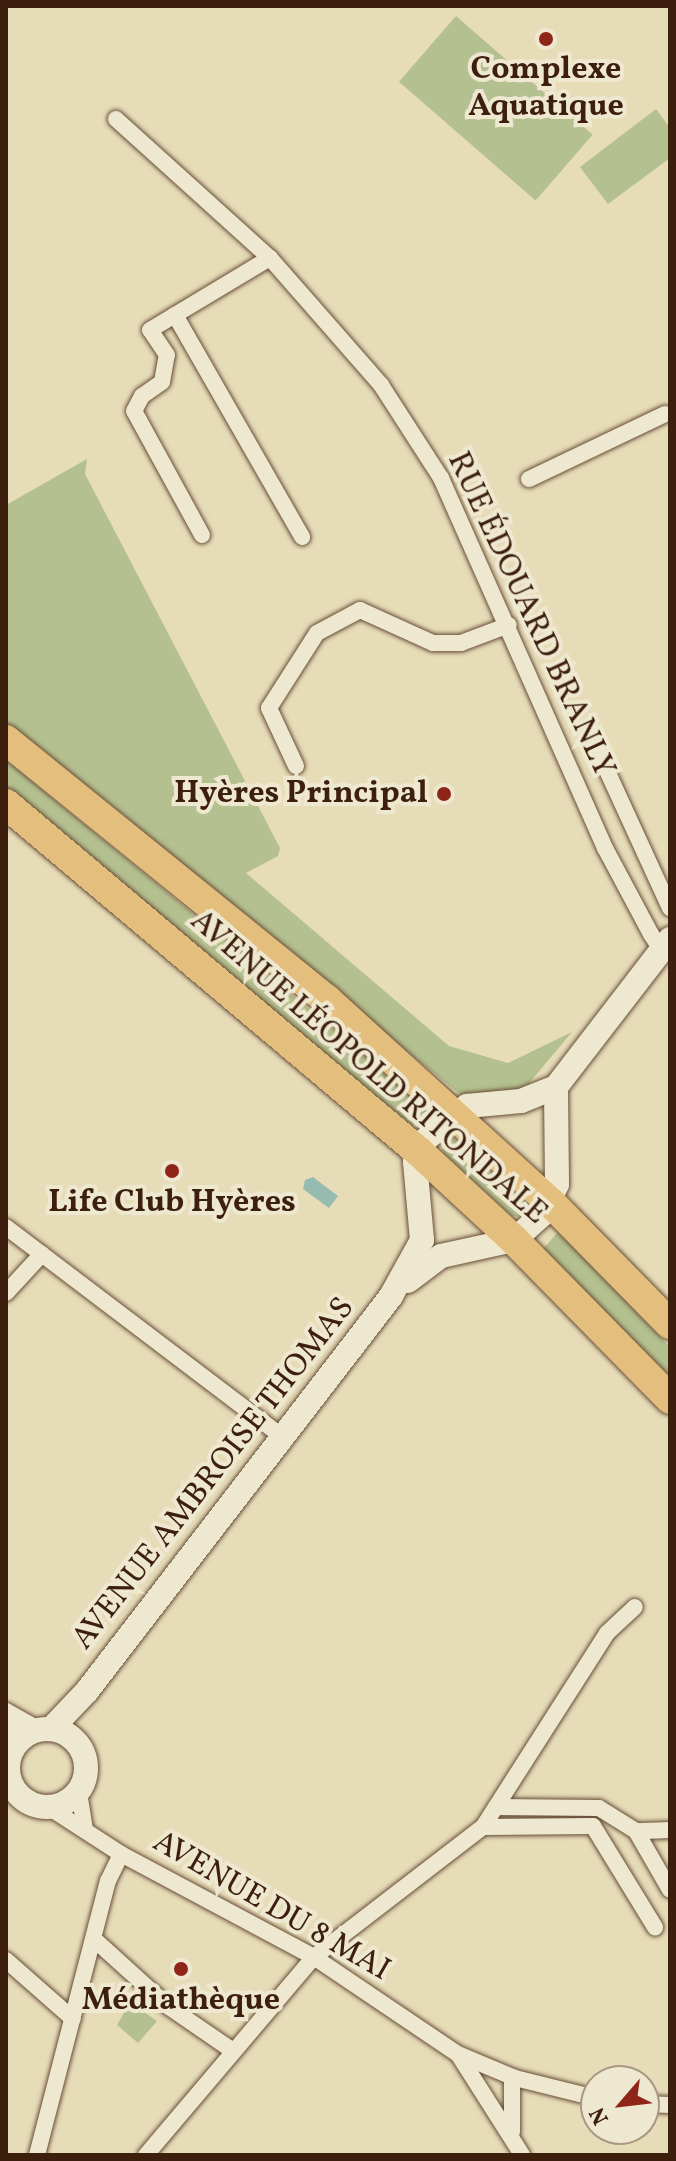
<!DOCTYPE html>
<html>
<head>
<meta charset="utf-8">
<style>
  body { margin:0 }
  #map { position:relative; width:676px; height:2161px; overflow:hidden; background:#e7dcb8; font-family:Vollkorn,serif }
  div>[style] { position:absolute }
  .green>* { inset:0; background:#b4c08f; transform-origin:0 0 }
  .water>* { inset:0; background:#97bbb1 }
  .roads { filter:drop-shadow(0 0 2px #684e38) drop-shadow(0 0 2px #684e38) }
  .street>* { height:16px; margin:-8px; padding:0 8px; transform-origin:8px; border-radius:8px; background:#efe8d1 }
  .secondary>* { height:24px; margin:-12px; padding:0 12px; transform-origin:12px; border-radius:12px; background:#efe8d1 }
  .secondary>.ring { margin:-12px; padding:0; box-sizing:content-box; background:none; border:24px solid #efe8d1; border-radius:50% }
  .highway>* { height:30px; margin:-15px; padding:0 15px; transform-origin:15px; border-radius:15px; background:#e4be7c }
  .dots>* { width:22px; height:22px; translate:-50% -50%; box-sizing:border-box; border:4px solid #efe8d1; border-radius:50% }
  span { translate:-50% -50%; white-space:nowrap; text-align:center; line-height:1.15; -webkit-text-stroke:8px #efe8d1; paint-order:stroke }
  .poi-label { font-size:32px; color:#3d1f0e; font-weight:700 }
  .right { translate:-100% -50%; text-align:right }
  .street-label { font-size:32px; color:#3d1f0e }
  .frame { position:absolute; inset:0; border:8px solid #3d1f0e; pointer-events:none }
  .north { position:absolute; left:580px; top:2065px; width:80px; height:80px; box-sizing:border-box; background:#efe8d1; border:2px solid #a89883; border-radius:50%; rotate:242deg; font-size:22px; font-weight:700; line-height:32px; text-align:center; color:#3d1f0e }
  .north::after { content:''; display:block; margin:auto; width:28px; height:36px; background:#8f2418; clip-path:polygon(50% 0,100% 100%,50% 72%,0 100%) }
</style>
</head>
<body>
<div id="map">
  <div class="green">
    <i style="left:456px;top:16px;width:181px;height:87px;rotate:41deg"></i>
    <i style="clip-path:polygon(656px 109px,670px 128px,670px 158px,608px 204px,580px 167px)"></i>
    <i style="clip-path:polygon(87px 459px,85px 474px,280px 848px,278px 856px,246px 873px,449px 1046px,508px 1063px,572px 1032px,525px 1088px,461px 1095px,6px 728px,6px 505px)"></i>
    <i style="clip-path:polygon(6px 760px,332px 1028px,426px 1110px,412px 1126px,6px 790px)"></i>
    <i style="clip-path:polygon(451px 1135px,529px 1204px,526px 1217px,512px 1216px,443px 1153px,441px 1142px)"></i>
    <i style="clip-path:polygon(558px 1232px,670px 1347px,670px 1381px,543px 1249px)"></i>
    <i style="clip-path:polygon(130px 2002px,157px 2021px,138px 2043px,117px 2025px)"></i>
  </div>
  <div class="water">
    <i style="clip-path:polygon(313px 1177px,338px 1196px,329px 1208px,303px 1189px,305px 1180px)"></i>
  </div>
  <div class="roads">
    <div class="street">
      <i style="left:116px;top:119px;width:207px;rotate:42.1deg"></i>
      <i style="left:270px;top:258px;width:169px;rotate:48.8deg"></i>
      <i style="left:381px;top:385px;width:111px;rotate:57.2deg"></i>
      <i style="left:441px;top:478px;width:405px;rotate:66.1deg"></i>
      <i style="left:605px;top:848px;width:98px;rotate:61.9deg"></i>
      <i style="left:651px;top:934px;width:19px;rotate:58deg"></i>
      <i style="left:661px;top:950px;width:6px;rotate:-9deg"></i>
      <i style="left:175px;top:315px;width:256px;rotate:60.2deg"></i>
      <i style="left:529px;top:479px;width:151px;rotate:-25.5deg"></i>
      <i style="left:202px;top:535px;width:141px;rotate:-118.7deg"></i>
      <i style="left:134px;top:411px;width:17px;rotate:-62deg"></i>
      <i style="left:142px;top:396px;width:24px;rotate:-35deg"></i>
      <i style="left:162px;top:382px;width:27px;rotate:-80deg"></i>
      <i style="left:167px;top:355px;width:30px;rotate:-124deg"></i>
      <i style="left:150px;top:330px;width:140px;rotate:-31deg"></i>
      <i style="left:593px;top:740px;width:185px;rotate:65.4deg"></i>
      <i style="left:296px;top:766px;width:64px;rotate:-115deg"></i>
      <i style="left:269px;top:708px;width:89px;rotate:-57.4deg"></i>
      <i style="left:317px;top:633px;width:49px;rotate:-28.1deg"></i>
      <i style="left:360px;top:610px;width:80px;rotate:24.3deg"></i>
      <i style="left:433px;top:643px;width:28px"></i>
      <i style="left:461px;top:643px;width:51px;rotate:-20.6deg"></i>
      <i style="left:6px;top:1227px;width:348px;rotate:37.2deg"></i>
      <i style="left:6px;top:1293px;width:53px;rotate:-47.3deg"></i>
      <i style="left:6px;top:1711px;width:38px;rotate:29deg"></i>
      <i style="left:6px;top:1711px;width:34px;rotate:75deg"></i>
      <i style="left:79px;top:1792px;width:38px;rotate:81deg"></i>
      <i style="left:496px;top:1807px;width:103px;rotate:0.6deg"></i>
      <i style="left:599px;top:1808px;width:44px;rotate:31.9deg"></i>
      <i style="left:50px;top:1808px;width:85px;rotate:32.9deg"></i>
      <i style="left:121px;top:1854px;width:219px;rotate:28.1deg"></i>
      <i style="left:314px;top:1957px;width:174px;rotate:34deg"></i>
      <i style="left:458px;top:2054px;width:120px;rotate:57.6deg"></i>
      <i style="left:483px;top:1827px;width:110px;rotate:-0.5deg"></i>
      <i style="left:593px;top:1826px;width:119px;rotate:58.5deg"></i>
      <i style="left:670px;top:1830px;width:34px;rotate:178deg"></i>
      <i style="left:636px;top:1831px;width:68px;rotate:60deg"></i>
      <i style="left:95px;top:1940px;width:100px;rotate:42.2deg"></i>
      <i style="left:169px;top:2007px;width:78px;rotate:34.5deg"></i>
      <i style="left:6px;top:1960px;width:89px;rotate:41.4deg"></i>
      <i style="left:460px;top:2055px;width:60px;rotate:22.7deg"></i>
      <i style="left:515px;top:2078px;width:83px;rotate:13.9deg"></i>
      <i style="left:512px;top:2077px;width:55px;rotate:90deg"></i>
      <i style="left:644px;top:2104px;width:26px;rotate:2deg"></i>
      <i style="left:37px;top:2155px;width:283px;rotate:-75.5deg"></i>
      <i style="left:108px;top:1881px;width:30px;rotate:-64deg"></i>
      <i style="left:146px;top:2155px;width:260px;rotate:-49.7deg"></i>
      <i style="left:314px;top:1957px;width:213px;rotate:-37.6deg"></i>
      <i style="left:483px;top:1827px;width:230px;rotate:-57.4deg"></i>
      <i style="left:607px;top:1633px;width:38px;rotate:-43deg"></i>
    </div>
    <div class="secondary">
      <i style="left:408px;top:1281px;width:41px;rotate:-37.1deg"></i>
      <i style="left:441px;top:1256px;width:75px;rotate:-12.4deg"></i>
      <i style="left:514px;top:1240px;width:38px;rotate:-42deg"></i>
      <i style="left:542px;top:1215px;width:34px;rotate:-64deg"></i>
      <i style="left:557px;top:1184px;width:97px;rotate:-90.6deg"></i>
      <i class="ring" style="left:8px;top:1729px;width:54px;height:54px"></i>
      <i style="left:51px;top:1729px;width:52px;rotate:-46.5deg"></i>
      <i style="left:87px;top:1691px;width:498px;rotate:-52.4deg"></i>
      <i style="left:391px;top:1296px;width:64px;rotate:-61deg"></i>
      <i style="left:422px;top:1240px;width:78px;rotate:-95.1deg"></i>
      <i style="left:415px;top:1162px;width:25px;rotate:-64deg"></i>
      <i style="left:426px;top:1139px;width:53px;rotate:-38.8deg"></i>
      <i style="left:467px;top:1106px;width:54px;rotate:-5.3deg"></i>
      <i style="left:521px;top:1101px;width:38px;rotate:-22deg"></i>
      <i style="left:556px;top:1087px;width:187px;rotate:-52.4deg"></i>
    </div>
    <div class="highway">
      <i style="left:6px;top:740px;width:413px;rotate:39deg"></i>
      <i style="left:327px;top:1000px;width:302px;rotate:42.2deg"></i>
      <i style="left:551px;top:1203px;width:170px;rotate:45.5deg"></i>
      <i style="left:6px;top:804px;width:539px;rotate:40.11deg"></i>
      <i style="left:418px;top:1151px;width:131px;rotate:42.8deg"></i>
      <i style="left:514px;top:1240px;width:223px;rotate:45.5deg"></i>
    </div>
  </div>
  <div class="dots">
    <i style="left:546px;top:39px;background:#8f2418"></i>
    <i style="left:444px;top:794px;background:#8f2418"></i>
    <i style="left:172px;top:1171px;background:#8f2418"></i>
    <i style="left:181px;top:1969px;background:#8f2418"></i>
  </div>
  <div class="poi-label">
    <span style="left:546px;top:89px">Complexe<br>Aquatique</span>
    <span class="right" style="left:428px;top:794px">Hyères Principal</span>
    <span style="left:172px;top:1203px">Life Club Hyères</span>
    <span style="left:181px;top:2001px">Médiathèque</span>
  </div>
  <div class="street-label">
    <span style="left:530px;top:615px;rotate:65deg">RUE ÉDOUARD BRANLY</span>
    <span style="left:368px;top:1068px;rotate:41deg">AVENUE LÉOPOLD RITONDALE</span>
    <span style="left:214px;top:1474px;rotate:-52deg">AVENUE AMBROISE THOMAS</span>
    <span style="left:271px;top:1907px;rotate:30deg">AVENUE DU 8 MAI</span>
  </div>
  <div class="frame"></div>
  <div class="north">N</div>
</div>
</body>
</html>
